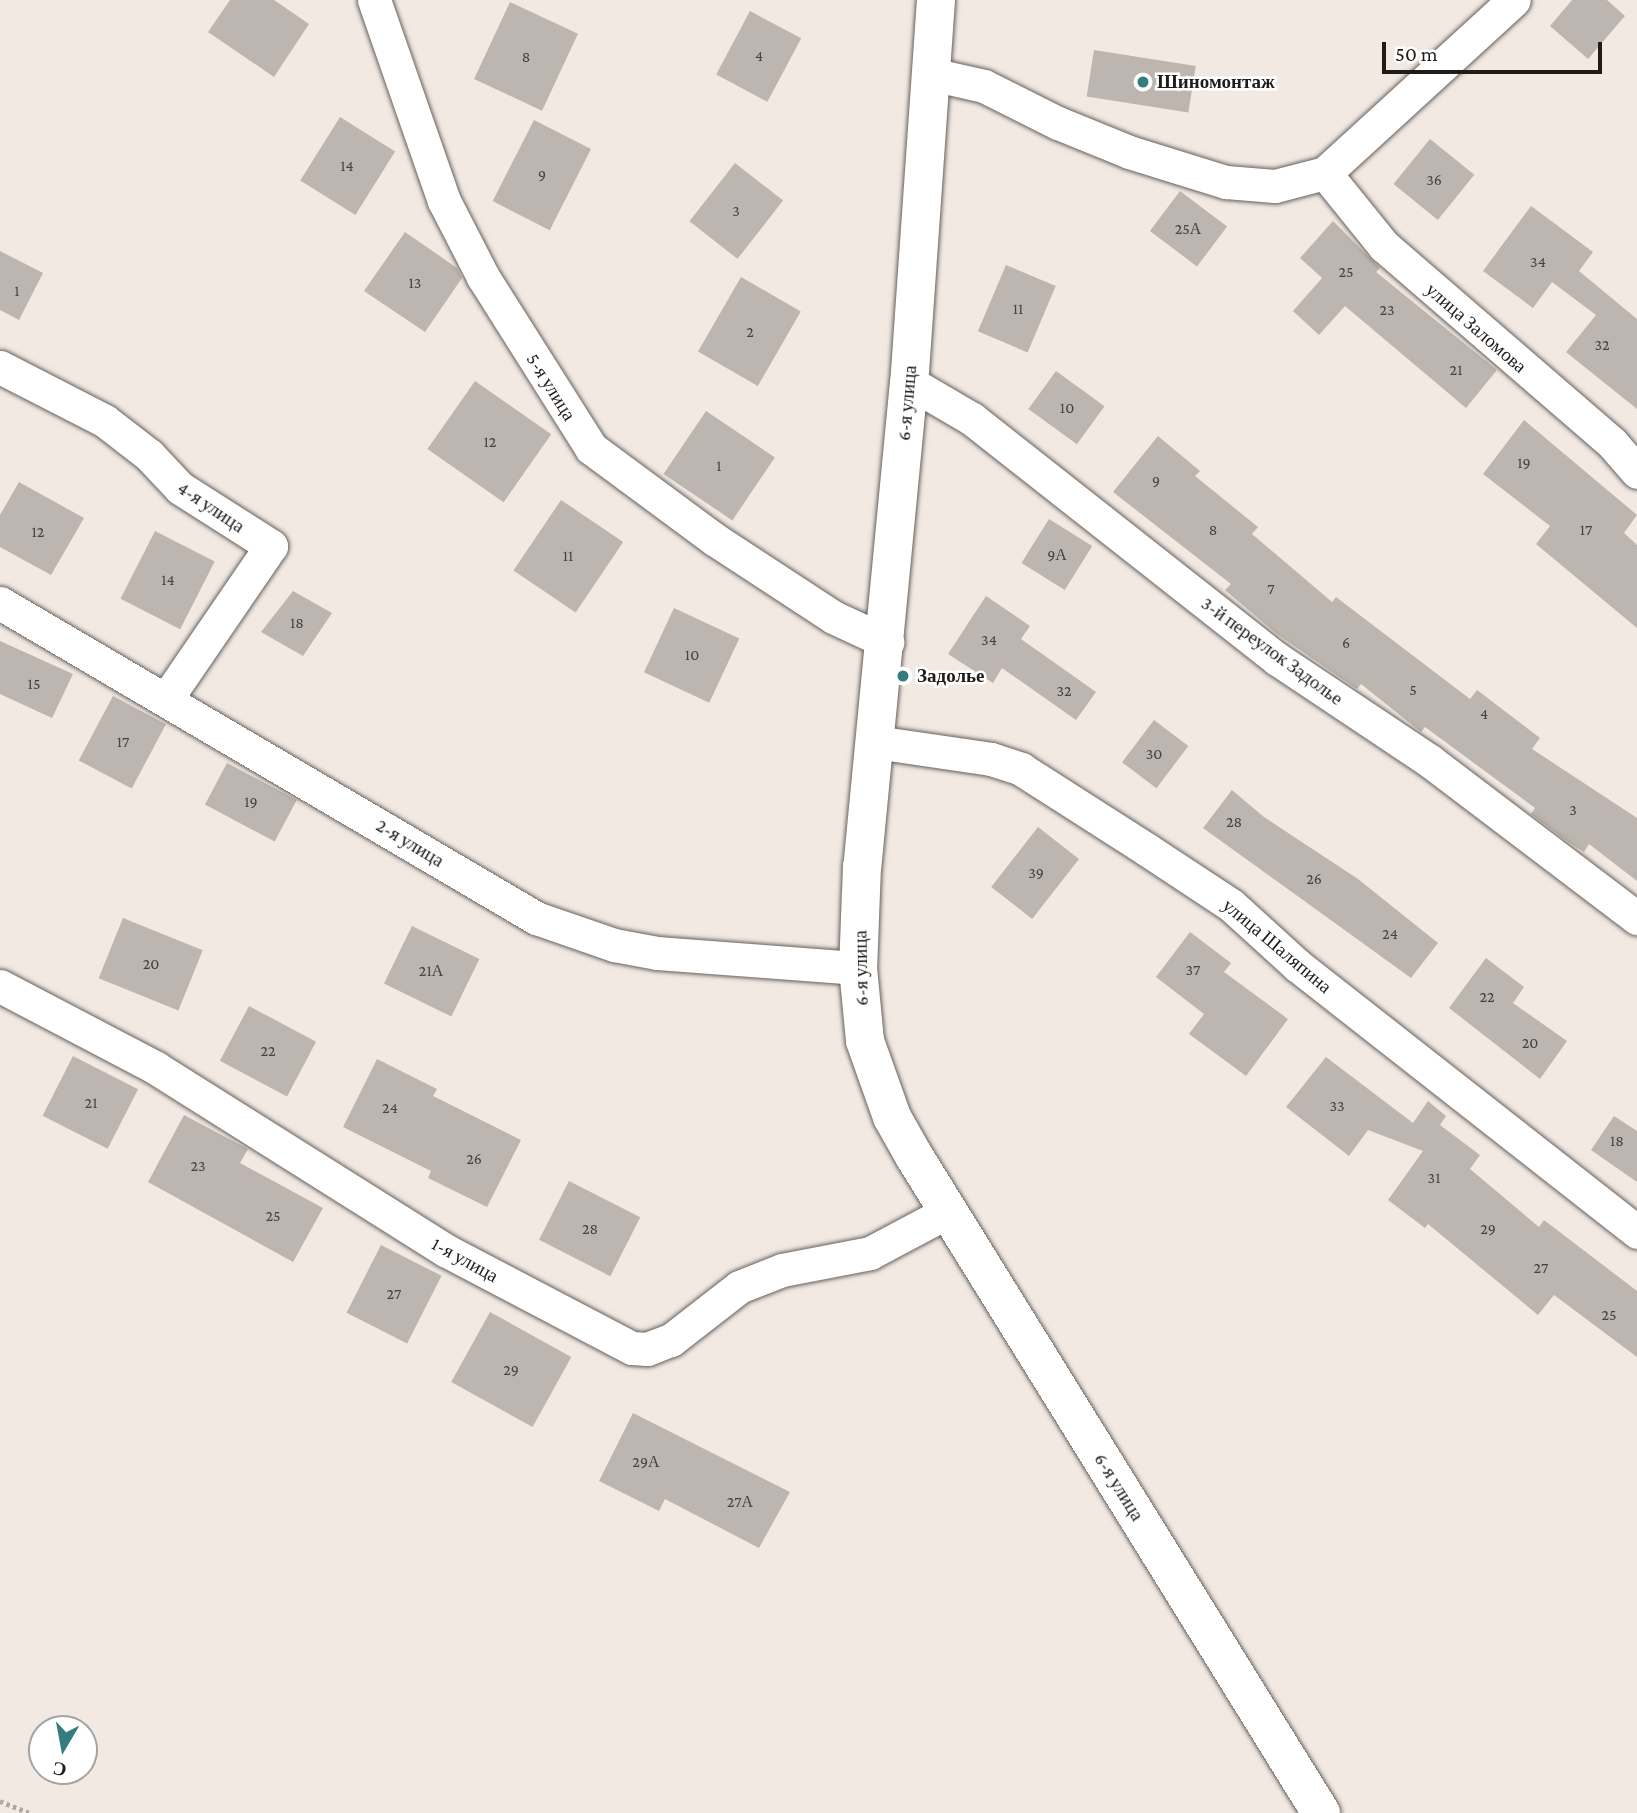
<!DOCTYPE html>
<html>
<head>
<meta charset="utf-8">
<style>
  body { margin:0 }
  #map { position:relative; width:1637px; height:1813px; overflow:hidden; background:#f2e9e3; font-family:"Crimson Pro",serif }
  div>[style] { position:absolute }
  .building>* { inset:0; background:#bdb5af; transform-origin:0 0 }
  .path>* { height:4.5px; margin-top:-2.25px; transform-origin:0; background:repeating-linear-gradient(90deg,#afa8a4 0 3.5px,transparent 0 7px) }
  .roads { filter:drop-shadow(0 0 2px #68605b) drop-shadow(0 0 2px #68605b) }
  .street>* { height:33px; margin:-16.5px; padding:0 16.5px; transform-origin:16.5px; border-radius:16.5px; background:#fff }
  .secondary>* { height:38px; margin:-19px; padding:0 19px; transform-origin:19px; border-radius:19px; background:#fff }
  .dots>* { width:19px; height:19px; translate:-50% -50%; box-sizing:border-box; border:4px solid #fff; border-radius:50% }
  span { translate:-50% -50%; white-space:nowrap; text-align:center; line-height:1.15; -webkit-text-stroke:5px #fff; paint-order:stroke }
  .number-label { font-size:16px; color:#46423f }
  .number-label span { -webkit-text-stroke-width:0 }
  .poi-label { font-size:19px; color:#1f1c1a; font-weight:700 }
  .left { translate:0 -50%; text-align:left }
  .street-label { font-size:19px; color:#1f1c1a }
  .north { position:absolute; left:28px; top:1715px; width:70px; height:70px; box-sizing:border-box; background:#fff; border:2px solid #a5a4a3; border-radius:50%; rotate:190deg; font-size:19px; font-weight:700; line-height:28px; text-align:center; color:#1f1c1a }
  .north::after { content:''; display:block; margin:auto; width:24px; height:32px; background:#347d7c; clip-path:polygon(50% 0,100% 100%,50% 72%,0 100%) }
  .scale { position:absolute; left:1382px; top:42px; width:220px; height:32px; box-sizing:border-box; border:4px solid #1f1c1a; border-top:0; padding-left:9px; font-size:21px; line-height:24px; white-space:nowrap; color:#1f1c1a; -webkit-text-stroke:5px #fff; paint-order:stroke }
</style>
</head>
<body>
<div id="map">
  <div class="building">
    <i style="clip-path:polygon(230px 0,274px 0,309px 24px,274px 77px,208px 32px)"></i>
    <i style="clip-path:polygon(1572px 0,1607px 0,1625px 16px,1588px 59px,1550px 26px)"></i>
    <i style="left:510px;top:2px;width:75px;height:85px;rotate:25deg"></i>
    <i style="left:750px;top:11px;width:58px;height:72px;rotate:28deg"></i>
    <i style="left:1094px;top:50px;width:103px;height:47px;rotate:9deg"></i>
    <i style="left:340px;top:117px;width:65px;height:75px;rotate:32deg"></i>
    <i style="left:534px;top:120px;width:64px;height:91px;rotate:27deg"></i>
    <i style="left:1430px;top:139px;width:57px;height:58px;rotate:39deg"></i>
    <i style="left:735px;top:163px;width:61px;height:74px;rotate:38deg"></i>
    <i style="left:1180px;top:191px;width:59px;height:50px;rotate:37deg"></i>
    <i style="clip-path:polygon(1531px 206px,1593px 252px,1579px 271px,1637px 319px,1637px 409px,1566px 352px,1596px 315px,1552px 282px,1533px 308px,1483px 271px)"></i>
    <i style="clip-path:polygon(1333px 221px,1380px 268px,1376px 272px,1497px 370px,1466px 408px,1345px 306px,1319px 335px,1293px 311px,1322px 278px,1300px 258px)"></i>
    <i style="clip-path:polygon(405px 232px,457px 268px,462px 278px,425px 332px,364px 291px)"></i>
    <i style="clip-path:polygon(0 251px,43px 273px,19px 320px,0 310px)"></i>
    <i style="left:1006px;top:265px;width:54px;height:72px;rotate:23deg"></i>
    <i style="left:741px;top:277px;width:69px;height:86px;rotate:30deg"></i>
    <i style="left:1056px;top:371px;width:60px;height:47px;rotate:36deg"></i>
    <i style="left:475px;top:381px;width:93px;height:83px;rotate:35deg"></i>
    <i style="left:706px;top:411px;width:83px;height:76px;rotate:34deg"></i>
    <i style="clip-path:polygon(1524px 420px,1637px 515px,1624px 533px,1637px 545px,1637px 628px,1536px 544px,1550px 526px,1483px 474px)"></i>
    <i style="clip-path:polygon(1158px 436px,1200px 471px,1195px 476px,1258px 527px,1252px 534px,1332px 602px,1336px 597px,1470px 699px,1477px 690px,1540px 738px,1532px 749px,1637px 818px,1637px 881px,1589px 844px,1584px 852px,1567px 841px,1531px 814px,1535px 808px,1425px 727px,1421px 732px,1361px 684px,1357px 689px,1277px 634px,1225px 590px,1231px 584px,1113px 492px)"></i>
    <i style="clip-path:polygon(19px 482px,84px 518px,51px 575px,0 547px,0 515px)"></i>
    <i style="left:561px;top:500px;width:75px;height:85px;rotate:34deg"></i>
    <i style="left:1049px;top:519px;width:51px;height:52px;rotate:32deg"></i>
    <i style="left:155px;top:531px;width:67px;height:76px;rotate:27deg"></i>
    <i style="clip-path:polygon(293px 591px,332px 613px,303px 656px,261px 632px)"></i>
    <i style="clip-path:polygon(986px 596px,1030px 626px,1021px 639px,1096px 692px,1076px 720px,1002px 668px,993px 683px,948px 654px)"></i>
    <i style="left:674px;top:608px;width:72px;height:71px;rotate:25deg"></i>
    <i style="clip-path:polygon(0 641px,73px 674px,52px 718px,0 694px)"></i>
    <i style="left:113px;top:696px;width:60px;height:73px;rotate:28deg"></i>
    <i style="left:1154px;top:720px;width:43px;height:53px;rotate:37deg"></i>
    <i style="left:227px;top:763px;width:79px;height:47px;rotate:28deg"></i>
    <i style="clip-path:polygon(1232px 790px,1264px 817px,1358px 879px,1438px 943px,1411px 978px,1203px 828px)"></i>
    <i style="left:1038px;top:827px;width:52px;height:76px;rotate:38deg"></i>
    <i style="left:123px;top:918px;width:86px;height:65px;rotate:22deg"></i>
    <i style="left:412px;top:926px;width:75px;height:64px;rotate:26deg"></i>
    <i style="clip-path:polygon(1190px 932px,1231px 963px,1224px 972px,1288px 1019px,1246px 1076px,1189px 1034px,1204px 1014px,1156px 977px)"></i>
    <i style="clip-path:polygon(1486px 958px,1524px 987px,1513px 1003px,1567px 1041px,1540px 1079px,1449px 1008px)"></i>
    <i style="left:249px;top:1006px;width:76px;height:62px;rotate:28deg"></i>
    <i style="left:73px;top:1056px;width:73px;height:67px;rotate:27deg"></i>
    <i style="clip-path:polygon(1326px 1057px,1413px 1123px,1428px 1101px,1446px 1116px,1440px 1125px,1480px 1155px,1470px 1169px,1539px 1227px,1544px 1220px,1637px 1291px,1637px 1357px,1554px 1295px,1538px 1315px,1428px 1224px,1425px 1228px,1388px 1200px,1423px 1151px,1368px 1130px,1349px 1156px,1286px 1107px)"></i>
    <i style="clip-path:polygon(377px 1059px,437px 1089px,433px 1096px,521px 1140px,487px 1207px,428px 1178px,431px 1171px,343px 1127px)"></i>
    <i style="clip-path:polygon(184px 1115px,248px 1149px,240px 1163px,323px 1208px,293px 1262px,148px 1182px)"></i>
    <i style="clip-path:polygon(1614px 1116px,1637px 1131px,1637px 1182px,1591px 1150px)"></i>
    <i style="left:569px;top:1181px;width:80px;height:66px;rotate:27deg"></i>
    <i style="left:381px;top:1245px;width:68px;height:76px;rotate:27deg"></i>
    <i style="left:490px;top:1312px;width:93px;height:80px;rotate:29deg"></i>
    <i style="clip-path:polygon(633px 1413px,790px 1492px,759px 1548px,665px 1499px,659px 1511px,599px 1481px)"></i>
  </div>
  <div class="path">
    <i style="left:0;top:1801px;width:31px;rotate:22deg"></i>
  </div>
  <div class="roads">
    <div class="street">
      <i style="left:374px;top:0;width:213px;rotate:70.8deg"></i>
      <i style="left:444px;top:201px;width:85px;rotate:62.8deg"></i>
      <i style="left:483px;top:277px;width:202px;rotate:57.7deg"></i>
      <i style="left:591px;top:448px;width:153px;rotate:36.5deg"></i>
      <i style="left:714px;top:539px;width:142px;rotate:33.2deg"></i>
      <i style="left:833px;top:617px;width:60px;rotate:24.8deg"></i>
      <i style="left:931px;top:74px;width:54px;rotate:12.8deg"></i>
      <i style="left:984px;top:86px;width:83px;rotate:26.6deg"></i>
      <i style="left:1058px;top:123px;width:77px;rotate:22.2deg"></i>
      <i style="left:1129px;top:152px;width:102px;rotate:17.2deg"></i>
      <i style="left:1226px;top:182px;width:49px;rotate:4.7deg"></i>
      <i style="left:1275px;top:186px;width:52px;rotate:-14.6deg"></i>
      <i style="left:1325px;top:173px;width:256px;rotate:-42.5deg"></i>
      <i style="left:1325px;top:173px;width:94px;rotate:51.1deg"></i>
      <i style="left:1384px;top:246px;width:301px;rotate:40.8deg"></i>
      <i style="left:1612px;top:443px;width:38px;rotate:49deg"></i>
      <i style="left:0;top:367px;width:118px;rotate:27.2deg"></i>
      <i style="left:105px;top:421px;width:56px;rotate:37.7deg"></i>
      <i style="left:149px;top:455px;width:45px;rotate:46.8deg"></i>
      <i style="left:180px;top:488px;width:108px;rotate:32.5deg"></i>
      <i style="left:271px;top:546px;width:184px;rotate:124.4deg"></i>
      <i style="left:909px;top:382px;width:73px;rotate:30.4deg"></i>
      <i style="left:972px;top:419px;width:388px;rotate:38.2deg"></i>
      <i style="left:1277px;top:659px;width:184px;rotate:33.7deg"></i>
      <i style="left:1430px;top:761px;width:260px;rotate:37.2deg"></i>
      <i style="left:0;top:603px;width:622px;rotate:30.44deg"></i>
      <i style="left:536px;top:918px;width:83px;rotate:19.1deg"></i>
      <i style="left:614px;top:945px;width:44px;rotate:10.5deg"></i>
      <i style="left:657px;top:953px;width:202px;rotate:4.3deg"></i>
      <i style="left:875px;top:742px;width:117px;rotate:8.3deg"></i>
      <i style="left:991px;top:759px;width:32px;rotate:18deg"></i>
      <i style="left:1021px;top:769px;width:148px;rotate:32.6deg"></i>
      <i style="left:1146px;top:849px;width:102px;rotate:33.4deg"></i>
      <i style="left:1231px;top:905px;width:91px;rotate:42.3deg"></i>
      <i style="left:1298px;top:966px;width:431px;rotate:38.1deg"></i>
      <i style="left:0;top:986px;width:176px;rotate:27.7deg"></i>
      <i style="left:156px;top:1068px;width:342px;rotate:32.2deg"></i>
      <i style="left:445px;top:1250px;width:211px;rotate:27.7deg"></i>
      <i style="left:632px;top:1348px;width:15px;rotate:4deg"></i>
      <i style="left:647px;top:1349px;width:26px;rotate:-21deg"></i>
      <i style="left:671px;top:1340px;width:86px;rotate:-37.9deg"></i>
      <i style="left:739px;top:1287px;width:46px;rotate:-21.6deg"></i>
      <i style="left:782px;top:1270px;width:90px;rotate:-10.9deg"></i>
      <i style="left:870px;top:1253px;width:89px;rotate:-28deg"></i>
    </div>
    <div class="secondary">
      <i style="left:936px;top:0;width:383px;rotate:94deg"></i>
      <i style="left:909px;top:382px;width:486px;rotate:95.5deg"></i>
      <i style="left:862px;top:866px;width:102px;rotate:92.2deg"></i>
      <i style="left:858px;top:968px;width:73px;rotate:84.5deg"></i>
      <i style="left:865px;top:1041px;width:81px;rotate:70.4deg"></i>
      <i style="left:892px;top:1117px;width:45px;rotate:60.6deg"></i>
      <i style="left:914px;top:1156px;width:773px;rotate:58.22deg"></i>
    </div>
  </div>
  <div class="dots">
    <i style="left:1143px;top:82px;background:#347d7c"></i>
    <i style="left:903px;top:676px;background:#347d7c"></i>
  </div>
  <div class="number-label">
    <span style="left:759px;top:56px">4</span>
    <span style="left:526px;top:57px">8</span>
    <span style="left:347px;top:166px">14</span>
    <span style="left:542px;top:175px">9</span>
    <span style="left:1434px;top:180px">36</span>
    <span style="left:736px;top:211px">3</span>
    <span style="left:1188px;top:229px">25А</span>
    <span style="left:1538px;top:262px">34</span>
    <span style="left:1346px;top:272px">25</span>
    <span style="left:415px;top:283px">13</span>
    <span style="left:17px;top:291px">1</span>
    <span style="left:1018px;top:309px">11</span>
    <span style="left:1387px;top:310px">23</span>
    <span style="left:750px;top:332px">2</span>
    <span style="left:1602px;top:345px">32</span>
    <span style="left:1456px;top:370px">21</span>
    <span style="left:1067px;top:408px">10</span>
    <span style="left:490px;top:442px">12</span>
    <span style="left:1524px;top:463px">19</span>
    <span style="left:719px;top:466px">1</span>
    <span style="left:1156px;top:481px">9</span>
    <span style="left:1213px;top:530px">8</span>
    <span style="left:1586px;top:530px">17</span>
    <span style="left:38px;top:532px">12</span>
    <span style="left:1057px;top:555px">9А</span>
    <span style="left:568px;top:556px">11</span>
    <span style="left:168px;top:580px">14</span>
    <span style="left:1271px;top:589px">7</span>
    <span style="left:297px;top:623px">18</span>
    <span style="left:989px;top:640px">34</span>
    <span style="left:1346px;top:643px">6</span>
    <span style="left:692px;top:655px">10</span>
    <span style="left:34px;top:684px">15</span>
    <span style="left:1413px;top:690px">5</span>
    <span style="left:1064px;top:691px">32</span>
    <span style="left:1484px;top:714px">4</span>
    <span style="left:123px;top:742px">17</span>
    <span style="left:1154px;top:754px">30</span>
    <span style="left:251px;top:802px">19</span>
    <span style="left:1573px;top:810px">3</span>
    <span style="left:1234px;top:822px">28</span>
    <span style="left:1036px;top:873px">39</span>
    <span style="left:1314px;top:879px">26</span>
    <span style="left:1390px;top:934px">24</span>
    <span style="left:151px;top:964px">20</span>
    <span style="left:1193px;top:970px">37</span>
    <span style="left:431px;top:971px">21А</span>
    <span style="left:1487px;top:997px">22</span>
    <span style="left:1530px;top:1043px">20</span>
    <span style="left:268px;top:1051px">22</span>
    <span style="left:91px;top:1103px">21</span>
    <span style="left:1337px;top:1106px">33</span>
    <span style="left:390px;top:1108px">24</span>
    <span style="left:1617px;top:1141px">18</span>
    <span style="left:474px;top:1159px">26</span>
    <span style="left:198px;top:1166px">23</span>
    <span style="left:1434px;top:1178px">31</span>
    <span style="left:273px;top:1216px">25</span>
    <span style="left:590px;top:1229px">28</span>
    <span style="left:1488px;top:1229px">29</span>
    <span style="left:1541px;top:1268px">27</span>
    <span style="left:394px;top:1294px">27</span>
    <span style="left:1609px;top:1315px">25</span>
    <span style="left:511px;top:1370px">29</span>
    <span style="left:646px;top:1462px">29А</span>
    <span style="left:740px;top:1502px">27А</span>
  </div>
  <div class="poi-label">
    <span class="left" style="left:1157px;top:82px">Шиномонтаж</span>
    <span class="left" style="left:917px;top:676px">Задолье</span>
  </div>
  <div class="street-label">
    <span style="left:1476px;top:328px;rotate:41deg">улица Заломова</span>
    <span style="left:551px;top:387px;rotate:58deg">5-я улица</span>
    <span style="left:907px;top:403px;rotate:-85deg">6-я улица</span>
    <span style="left:211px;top:507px;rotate:34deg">4-я улица</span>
    <span style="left:1272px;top:651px;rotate:36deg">3-й переулок Задолье</span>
    <span style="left:410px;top:843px;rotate:31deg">2-я улица</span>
    <span style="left:1277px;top:946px;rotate:40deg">улица Шаляпина</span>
    <span style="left:861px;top:968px;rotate:-91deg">6-я улица</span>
    <span style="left:465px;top:1260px;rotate:29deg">1-я улица</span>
    <span style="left:1119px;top:1487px;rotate:58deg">6-я улица</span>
  </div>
  <div class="north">С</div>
  <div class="scale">50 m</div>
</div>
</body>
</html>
